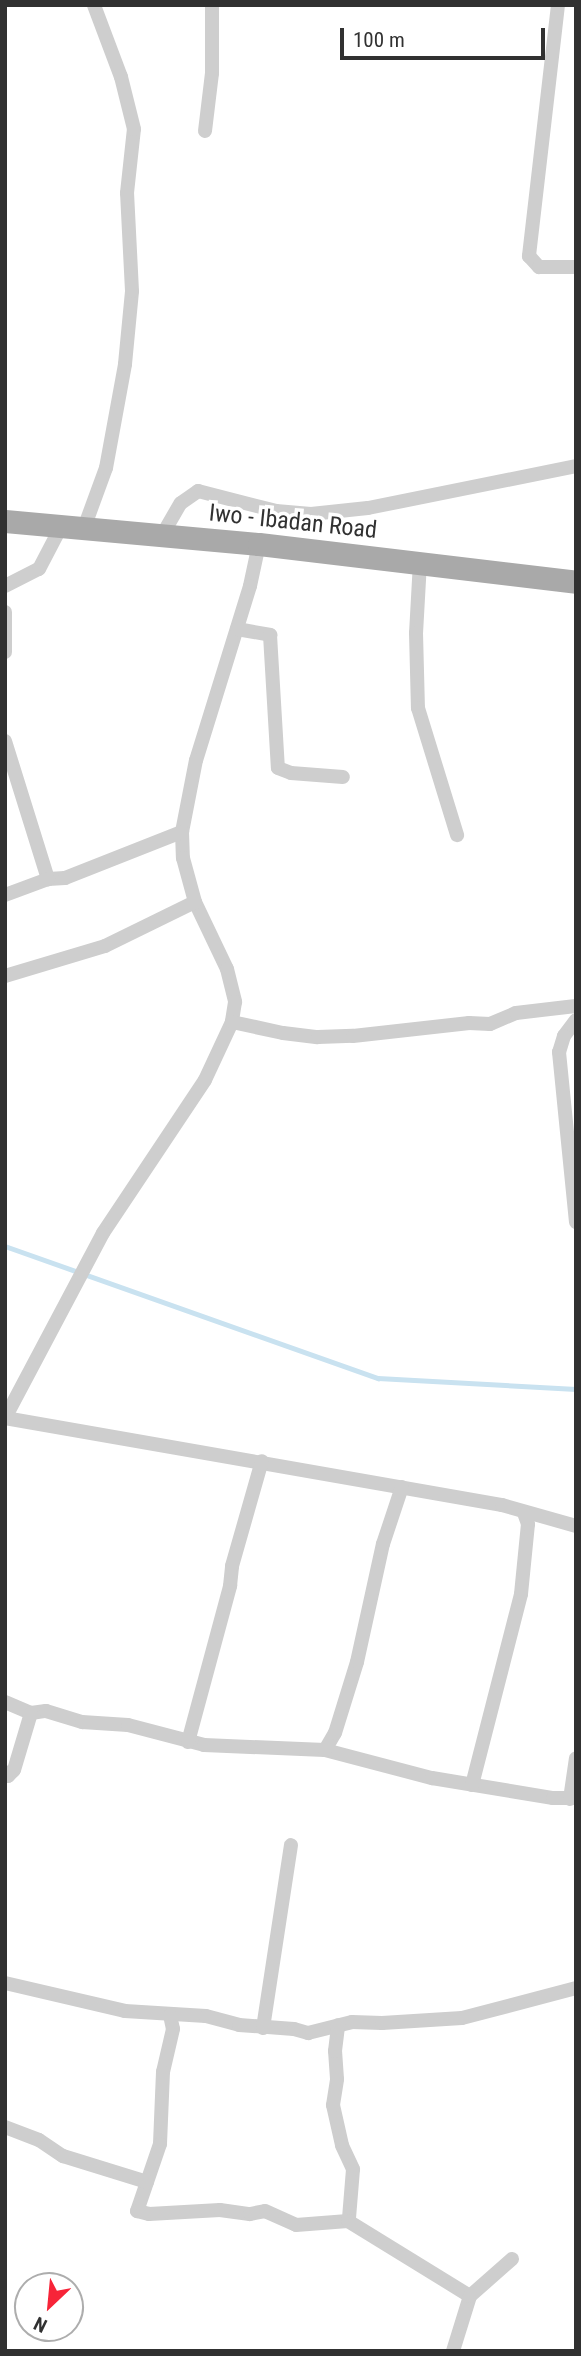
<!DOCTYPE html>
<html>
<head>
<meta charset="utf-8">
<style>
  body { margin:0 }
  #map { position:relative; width:581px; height:2356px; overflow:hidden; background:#fff; font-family:"Roboto Condensed",sans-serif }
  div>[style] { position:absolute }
  .stream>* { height:4.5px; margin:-2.25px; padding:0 2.25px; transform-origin:2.25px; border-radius:2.25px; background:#c9e2f0 }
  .street>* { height:14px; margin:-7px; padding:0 7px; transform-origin:7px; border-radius:7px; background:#cecece }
  .primary>* { height:23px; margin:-11.5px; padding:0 11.5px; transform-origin:11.5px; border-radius:11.5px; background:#a9a9a9 }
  span { translate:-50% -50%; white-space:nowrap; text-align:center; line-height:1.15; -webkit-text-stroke:7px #fff; paint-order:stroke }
  .street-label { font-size:24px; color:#313131 }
  .frame { position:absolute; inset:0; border:7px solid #313131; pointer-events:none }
  .north { position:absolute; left:14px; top:2272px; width:70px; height:70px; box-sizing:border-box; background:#fff; border:2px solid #adadad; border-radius:50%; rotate:206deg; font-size:19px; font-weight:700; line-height:28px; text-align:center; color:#313131 }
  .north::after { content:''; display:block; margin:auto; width:24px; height:32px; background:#f72438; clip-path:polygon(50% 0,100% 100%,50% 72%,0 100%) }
  .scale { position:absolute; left:340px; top:28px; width:205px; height:32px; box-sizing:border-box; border:4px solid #313131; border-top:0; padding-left:9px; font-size:21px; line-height:24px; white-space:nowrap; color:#313131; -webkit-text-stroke:5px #fff; paint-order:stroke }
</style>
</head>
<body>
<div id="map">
  <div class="stream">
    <i style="left:5px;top:1246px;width:396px;rotate:19.5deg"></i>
    <i style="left:378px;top:1378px;width:198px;rotate:3.2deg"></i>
  </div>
  <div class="street">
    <i style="left:558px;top:5px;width:253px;rotate:96.6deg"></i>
    <i style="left:529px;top:256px;width:15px;rotate:48deg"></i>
    <i style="left:539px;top:267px;width:37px"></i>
    <i style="left:205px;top:131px;width:58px;rotate:-83.1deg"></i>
    <i style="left:212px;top:73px;width:68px;rotate:-90deg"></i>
    <i style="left:84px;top:528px;width:64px;rotate:-69.9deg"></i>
    <i style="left:106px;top:468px;width:106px;rotate:-79.6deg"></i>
    <i style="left:125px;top:364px;width:73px;rotate:-84.5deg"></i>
    <i style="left:132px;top:291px;width:98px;rotate:-92.9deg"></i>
    <i style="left:127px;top:193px;width:64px;rotate:-83.8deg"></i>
    <i style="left:134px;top:129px;width:54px;rotate:-104deg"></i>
    <i style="left:121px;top:77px;width:77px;rotate:-110.6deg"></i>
    <i style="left:161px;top:537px;width:39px;rotate:-60deg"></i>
    <i style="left:181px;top:503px;width:21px;rotate:-35deg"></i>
    <i style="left:198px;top:491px;width:81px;rotate:14.4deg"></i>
    <i style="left:276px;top:511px;width:35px;rotate:5deg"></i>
    <i style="left:311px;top:514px;width:57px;rotate:-6deg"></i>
    <i style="left:368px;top:508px;width:212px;rotate:-11.4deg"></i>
    <i style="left:259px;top:544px;width:43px;rotate:102.1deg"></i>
    <i style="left:250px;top:586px;width:182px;rotate:107.2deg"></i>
    <i style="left:196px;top:760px;width:73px;rotate:101deg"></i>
    <i style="left:182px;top:832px;width:26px;rotate:88deg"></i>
    <i style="left:183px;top:858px;width:46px;rotate:74.7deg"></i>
    <i style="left:195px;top:902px;width:74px;rotate:64.5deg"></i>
    <i style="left:227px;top:969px;width:34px;rotate:76deg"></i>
    <i style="left:235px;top:1002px;width:20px;rotate:99deg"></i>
    <i style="left:232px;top:1022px;width:64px;rotate:115deg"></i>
    <i style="left:205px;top:1080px;width:184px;rotate:123.7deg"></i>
    <i style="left:103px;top:1233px;width:209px;rotate:117.9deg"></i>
    <i style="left:5px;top:1418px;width:505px;rotate:9.93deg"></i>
    <i style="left:502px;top:1505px;width:77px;rotate:15.8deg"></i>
    <i style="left:420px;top:562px;width:71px;rotate:93.2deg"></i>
    <i style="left:416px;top:633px;width:75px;rotate:88.5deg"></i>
    <i style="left:418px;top:708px;width:133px;rotate:72.9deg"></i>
    <i style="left:5px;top:586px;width:38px;rotate:-27deg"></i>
    <i style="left:39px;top:569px;width:47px;rotate:-62.4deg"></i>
    <i style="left:5px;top:612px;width:40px;rotate:90deg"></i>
    <i style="left:237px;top:629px;width:34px;rotate:10deg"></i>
    <i style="left:270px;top:635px;width:133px;rotate:86.6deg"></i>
    <i style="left:278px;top:768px;width:14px;rotate:21deg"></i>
    <i style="left:291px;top:773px;width:52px;rotate:4.4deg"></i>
    <i style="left:5px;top:741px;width:145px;rotate:72.7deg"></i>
    <i style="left:48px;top:879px;width:17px;rotate:-3deg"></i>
    <i style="left:65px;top:878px;width:126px;rotate:-21.5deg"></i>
    <i style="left:5px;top:895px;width:46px;rotate:-20.4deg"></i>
    <i style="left:5px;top:976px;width:104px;rotate:-16.7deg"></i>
    <i style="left:105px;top:946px;width:100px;rotate:-26.1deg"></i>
    <i style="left:576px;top:1020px;width:20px;rotate:127deg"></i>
    <i style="left:564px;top:1036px;width:17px;rotate:107deg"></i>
    <i style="left:559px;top:1052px;width:171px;rotate:84.3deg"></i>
    <i style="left:232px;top:1022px;width:52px;rotate:12.2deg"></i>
    <i style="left:283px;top:1033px;width:35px;rotate:7deg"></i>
    <i style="left:318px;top:1037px;width:35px;rotate:-2deg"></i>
    <i style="left:353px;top:1036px;width:117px;rotate:-6.4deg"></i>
    <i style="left:469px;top:1023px;width:21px;rotate:3deg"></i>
    <i style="left:490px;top:1024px;width:28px;rotate:-23deg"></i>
    <i style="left:516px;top:1013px;width:60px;rotate:-6.7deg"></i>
    <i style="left:5px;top:1702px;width:28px;rotate:23deg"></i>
    <i style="left:31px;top:1713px;width:15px;rotate:-8deg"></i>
    <i style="left:46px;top:1711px;width:38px;rotate:17deg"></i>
    <i style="left:82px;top:1722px;width:46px;rotate:3.7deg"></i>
    <i style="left:128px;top:1725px;width:79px;rotate:14.7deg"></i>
    <i style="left:204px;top:1745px;width:121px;rotate:2.4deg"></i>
    <i style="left:325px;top:1750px;width:111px;rotate:14.7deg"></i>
    <i style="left:432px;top:1778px;width:123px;rotate:9.4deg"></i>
    <i style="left:553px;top:1798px;width:23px"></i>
    <i style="left:188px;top:1742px;width:162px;rotate:-74.9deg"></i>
    <i style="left:230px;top:1586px;width:20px;rotate:-84deg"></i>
    <i style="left:232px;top:1566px;width:109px;rotate:-74.1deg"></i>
    <i style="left:325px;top:1750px;width:20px;rotate:-60deg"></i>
    <i style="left:335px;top:1733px;width:74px;rotate:-72.8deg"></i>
    <i style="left:357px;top:1662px;width:121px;rotate:-77.6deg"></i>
    <i style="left:383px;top:1544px;width:60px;rotate:-71.6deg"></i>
    <i style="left:5px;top:1772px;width:5px;rotate:53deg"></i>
    <i style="left:8px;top:1776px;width:8px;rotate:-45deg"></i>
    <i style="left:14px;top:1770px;width:59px;rotate:-73.4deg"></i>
    <i style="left:472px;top:1785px;width:197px;rotate:-75.6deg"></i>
    <i style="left:521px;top:1594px;width:70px;rotate:-84.3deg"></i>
    <i style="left:528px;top:1524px;width:12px;rotate:-110deg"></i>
    <i style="left:570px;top:1799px;width:41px;rotate:-81.7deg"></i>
    <i style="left:5px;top:1983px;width:123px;rotate:13.1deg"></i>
    <i style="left:125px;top:2011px;width:81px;rotate:3.5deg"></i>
    <i style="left:206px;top:2016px;width:34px;rotate:15deg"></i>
    <i style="left:239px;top:2025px;width:55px;rotate:4.2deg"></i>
    <i style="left:294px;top:2029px;width:15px;rotate:16deg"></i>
    <i style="left:308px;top:2033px;width:45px;rotate:-14deg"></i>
    <i style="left:352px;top:2022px;width:30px;rotate:2deg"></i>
    <i style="left:382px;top:2023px;width:80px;rotate:-3.6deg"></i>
    <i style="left:462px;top:2018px;width:118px;rotate:-14.7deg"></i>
    <i style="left:170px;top:2015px;width:14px;rotate:78deg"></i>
    <i style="left:173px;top:2029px;width:44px;rotate:103.1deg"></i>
    <i style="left:163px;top:2072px;width:72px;rotate:92.4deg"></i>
    <i style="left:160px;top:2144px;width:71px;rotate:108.9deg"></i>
    <i style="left:137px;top:2211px;width:12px;rotate:14deg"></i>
    <i style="left:149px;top:2214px;width:71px;rotate:-3.2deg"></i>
    <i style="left:220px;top:2210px;width:30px;rotate:8deg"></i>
    <i style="left:250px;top:2214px;width:15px;rotate:-11deg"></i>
    <i style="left:265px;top:2211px;width:34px;rotate:24deg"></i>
    <i style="left:296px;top:2225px;width:52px;rotate:-4.4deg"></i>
    <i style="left:348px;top:2221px;width:3px;rotate:-72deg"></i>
    <i style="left:349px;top:2218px;width:49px;rotate:-85.3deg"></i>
    <i style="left:353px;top:2169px;width:26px;rotate:-115deg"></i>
    <i style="left:342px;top:2145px;width:41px;rotate:-102.7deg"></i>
    <i style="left:333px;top:2105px;width:26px;rotate:-81deg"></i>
    <i style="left:337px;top:2079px;width:28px;rotate:-94deg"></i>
    <i style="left:335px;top:2051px;width:26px;rotate:-83deg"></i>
    <i style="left:263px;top:2028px;width:185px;rotate:-81.3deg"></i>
    <i style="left:5px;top:2127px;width:36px;rotate:21deg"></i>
    <i style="left:39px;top:2140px;width:29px;rotate:34deg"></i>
    <i style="left:63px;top:2156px;width:88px;rotate:17.2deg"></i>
    <i style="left:348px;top:2221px;width:143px;rotate:31.6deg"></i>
    <i style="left:453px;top:2351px;width:58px;rotate:-72.8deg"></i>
    <i style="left:470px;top:2296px;width:56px;rotate:-41.4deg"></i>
  </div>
  <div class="primary">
    <i style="left:5px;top:521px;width:255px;rotate:5.2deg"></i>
    <i style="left:259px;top:544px;width:319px;rotate:6.8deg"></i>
  </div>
  <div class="street-label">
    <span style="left:293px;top:522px;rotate:6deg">Iwo - Ibadan Road</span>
  </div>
  <div class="frame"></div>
  <div class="north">N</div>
  <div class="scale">100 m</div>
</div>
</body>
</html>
